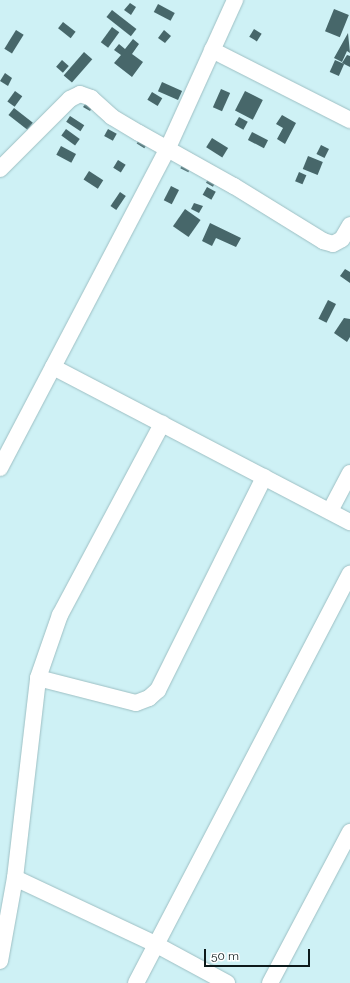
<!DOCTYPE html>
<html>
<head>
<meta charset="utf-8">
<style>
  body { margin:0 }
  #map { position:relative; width:350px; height:983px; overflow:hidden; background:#cef1f5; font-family:Raleway,sans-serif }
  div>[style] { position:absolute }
  .building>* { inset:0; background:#47676a; transform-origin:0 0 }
  .roads { filter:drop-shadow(0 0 1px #9dbfc3) drop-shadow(0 0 1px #9dbfc3) }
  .street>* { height:16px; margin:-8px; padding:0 8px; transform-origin:8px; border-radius:8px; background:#fff }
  span { translate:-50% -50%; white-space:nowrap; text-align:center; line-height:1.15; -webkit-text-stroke:4px #fff; paint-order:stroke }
  .scale { position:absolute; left:204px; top:949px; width:106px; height:18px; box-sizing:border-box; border:2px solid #0d1a1b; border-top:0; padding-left:5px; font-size:12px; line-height:14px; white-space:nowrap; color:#0d1a1b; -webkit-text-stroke:3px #fff; paint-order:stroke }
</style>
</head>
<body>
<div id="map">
  <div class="building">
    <i style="clip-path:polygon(130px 3px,136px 7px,131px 15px,124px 10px)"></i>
    <i style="left:158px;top:4px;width:19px;height:9px;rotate:28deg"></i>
    <i style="left:334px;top:9px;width:16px;height:24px;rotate:22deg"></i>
    <i style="left:112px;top:10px;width:31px;height:9px;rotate:38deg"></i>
    <i style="left:63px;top:22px;width:16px;height:8px;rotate:38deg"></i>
    <i style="left:112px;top:27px;width:9px;height:19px;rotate:36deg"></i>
    <i style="left:254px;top:29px;width:9px;height:9px;rotate:32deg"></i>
    <i style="left:16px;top:30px;width:9px;height:22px;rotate:32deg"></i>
    <i style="clip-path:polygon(164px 30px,171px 36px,165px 43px,158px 38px)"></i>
    <i style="clip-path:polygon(348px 33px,350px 53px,347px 51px,342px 62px,334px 58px)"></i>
    <i style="clip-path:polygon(133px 39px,139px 44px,132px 54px,143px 62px,132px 77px,114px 63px,121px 55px,114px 50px,119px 44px,125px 49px)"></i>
    <i style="left:84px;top:52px;width:11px;height:31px;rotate:41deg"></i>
    <i style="clip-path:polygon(347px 55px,350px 56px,350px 67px,342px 63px)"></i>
    <i style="left:62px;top:60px;width:9px;height:9px;rotate:41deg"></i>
    <i style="left:335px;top:60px;width:10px;height:13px;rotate:24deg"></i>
    <i style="clip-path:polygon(5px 73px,12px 78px,8px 86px,0 81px)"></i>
    <i style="left:162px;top:82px;width:22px;height:10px;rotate:24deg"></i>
    <i style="left:221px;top:89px;width:10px;height:20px;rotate:24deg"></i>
    <i style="left:15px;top:91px;width:9px;height:13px;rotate:36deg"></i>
    <i style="left:245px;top:91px;width:20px;height:22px;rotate:27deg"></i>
    <i style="left:152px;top:92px;width:12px;height:9px;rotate:31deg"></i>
    <i style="clip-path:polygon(89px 99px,95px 104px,90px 111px,83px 107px)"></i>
    <i style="left:14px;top:108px;width:24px;height:9px;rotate:38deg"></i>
    <i style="clip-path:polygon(282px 115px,296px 123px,285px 144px,277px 139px,283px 128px,276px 124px)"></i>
    <i style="left:70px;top:116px;width:17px;height:7px;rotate:33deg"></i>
    <i style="left:239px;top:117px;width:10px;height:9px;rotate:29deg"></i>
    <i style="left:66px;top:129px;width:17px;height:8px;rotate:36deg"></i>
    <i style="left:108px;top:129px;width:10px;height:8px;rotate:29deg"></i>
    <i style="left:252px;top:132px;width:18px;height:9px;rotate:27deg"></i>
    <i style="left:142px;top:135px;width:9px;height:10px;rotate:32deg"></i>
    <i style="left:212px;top:138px;width:19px;height:11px;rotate:32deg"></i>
    <i style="left:321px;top:145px;width:9px;height:10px;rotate:27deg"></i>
    <i style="left:61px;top:146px;width:17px;height:10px;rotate:28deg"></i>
    <i style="left:308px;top:156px;width:16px;height:14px;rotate:22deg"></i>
    <i style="left:118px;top:160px;width:9px;height:9px;rotate:32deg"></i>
    <i style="left:184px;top:161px;width:9px;height:8px;rotate:27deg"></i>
    <i style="left:89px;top:171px;width:17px;height:10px;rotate:33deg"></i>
    <i style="left:299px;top:172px;width:8px;height:10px;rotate:23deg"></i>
    <i style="left:211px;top:174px;width:8px;height:10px;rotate:30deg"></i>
    <i style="left:171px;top:186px;width:9px;height:16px;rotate:27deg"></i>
    <i style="left:207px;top:187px;width:10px;height:9px;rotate:29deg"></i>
    <i style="left:120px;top:192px;width:7px;height:17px;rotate:34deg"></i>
    <i style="clip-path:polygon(194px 203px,203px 206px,199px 213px,191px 209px)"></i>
    <i style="left:185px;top:209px;width:19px;height:21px;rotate:35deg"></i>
    <i style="clip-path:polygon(210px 223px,241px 238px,236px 247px,216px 238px,212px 246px,202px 241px)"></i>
    <i style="clip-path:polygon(345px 269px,350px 272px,350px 283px,340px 276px)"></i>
    <i style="left:328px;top:300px;width:9px;height:21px;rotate:27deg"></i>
    <i style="clip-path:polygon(344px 318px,350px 319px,350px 337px,347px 342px,334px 333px)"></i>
  </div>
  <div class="roads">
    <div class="street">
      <i style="left:212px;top:50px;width:155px;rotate:26.9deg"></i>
      <i style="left:0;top:169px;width:99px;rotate:-45deg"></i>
      <i style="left:70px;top:99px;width:11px;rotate:-27deg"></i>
      <i style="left:80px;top:94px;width:12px;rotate:20deg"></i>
      <i style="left:91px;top:98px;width:28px;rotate:42deg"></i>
      <i style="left:112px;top:117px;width:31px;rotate:31deg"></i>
      <i style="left:139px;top:133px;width:109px;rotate:29.2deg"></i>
      <i style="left:234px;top:186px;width:105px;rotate:31.7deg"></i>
      <i style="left:323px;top:241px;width:10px;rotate:17deg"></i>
      <i style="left:333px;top:244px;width:10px;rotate:-29deg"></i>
      <i style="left:342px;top:239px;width:16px;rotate:-60deg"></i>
      <i style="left:53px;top:367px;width:335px;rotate:27.6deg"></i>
      <i style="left:0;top:468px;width:359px;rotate:-62.3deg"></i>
      <i style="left:167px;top:150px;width:165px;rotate:-65.6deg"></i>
      <i style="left:330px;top:511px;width:43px;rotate:-62.2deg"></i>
      <i style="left:38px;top:678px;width:101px;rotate:14.3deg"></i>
      <i style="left:136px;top:703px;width:14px;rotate:-21deg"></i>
      <i style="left:149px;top:698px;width:12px;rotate:-42deg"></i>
      <i style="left:158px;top:690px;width:238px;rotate:-63.5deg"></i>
      <i style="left:15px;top:878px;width:155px;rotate:25.2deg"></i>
      <i style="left:155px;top:944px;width:82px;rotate:28.4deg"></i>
      <i style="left:0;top:961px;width:84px;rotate:-79.8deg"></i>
      <i style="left:15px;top:878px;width:201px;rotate:-83.4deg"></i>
      <i style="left:38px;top:678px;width:67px;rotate:-70.8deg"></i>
      <i style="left:60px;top:615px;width:217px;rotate:-61.9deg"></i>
      <i style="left:136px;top:983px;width:462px;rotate:-62.4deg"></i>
      <i style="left:270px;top:983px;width:171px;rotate:-62.1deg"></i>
    </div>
  </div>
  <div class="scale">50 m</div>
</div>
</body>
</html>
